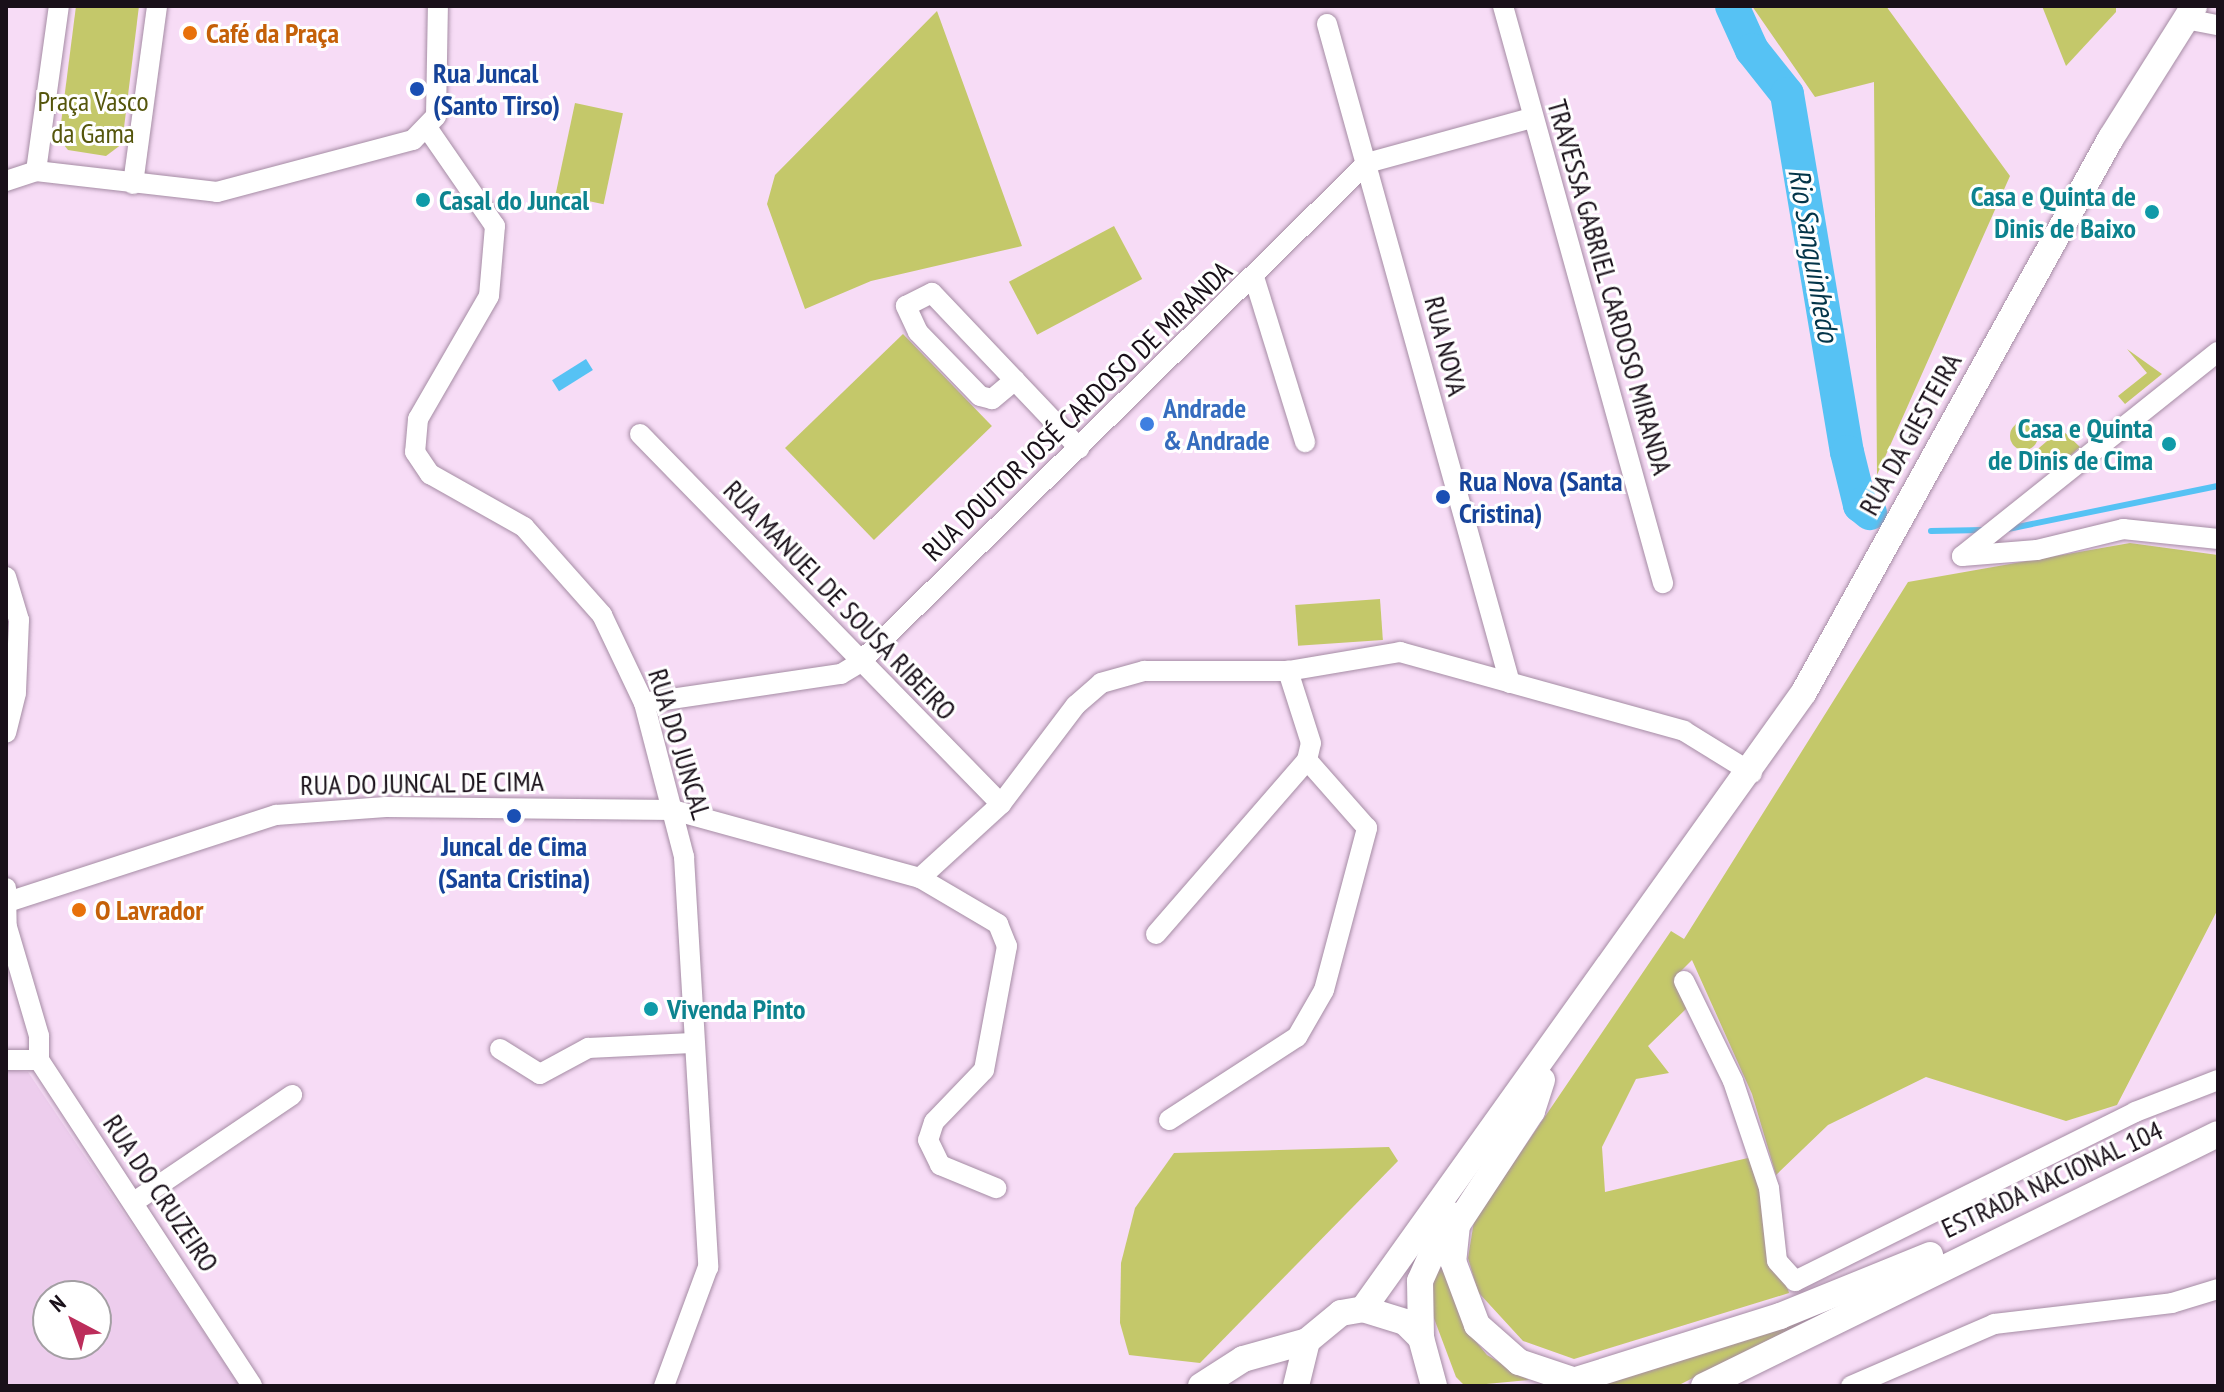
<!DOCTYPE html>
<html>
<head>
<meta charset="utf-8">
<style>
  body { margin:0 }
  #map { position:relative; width:2224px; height:1392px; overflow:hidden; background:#f7dcf6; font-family:"PT Sans Narrow",sans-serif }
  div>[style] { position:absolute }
  .built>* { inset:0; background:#edcded }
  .green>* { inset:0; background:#c4c86a; transform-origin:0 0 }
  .round { border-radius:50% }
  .water>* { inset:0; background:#56c2f4; transform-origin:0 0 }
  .stream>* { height:6px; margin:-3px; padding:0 3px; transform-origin:3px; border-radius:3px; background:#56c2f4 }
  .river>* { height:34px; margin:-17px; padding:0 17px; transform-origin:17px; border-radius:17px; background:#56c2f4 }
  .roads { filter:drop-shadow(0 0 2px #a58ca4) drop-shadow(0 0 2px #a58ca4) }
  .minor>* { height:20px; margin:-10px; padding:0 10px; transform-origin:10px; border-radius:10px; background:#fff }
  .major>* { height:26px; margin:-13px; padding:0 13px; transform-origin:13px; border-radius:13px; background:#fff }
  .dots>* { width:22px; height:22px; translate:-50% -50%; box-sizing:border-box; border:4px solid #fff; border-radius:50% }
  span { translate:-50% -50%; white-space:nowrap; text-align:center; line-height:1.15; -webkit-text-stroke:6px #fff; paint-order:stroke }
  .food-label { font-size:28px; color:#c56008; font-weight:700 }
  .left { translate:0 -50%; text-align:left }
  .transit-label { font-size:28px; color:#164399; font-weight:700 }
  .park-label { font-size:28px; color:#55560c }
  .culture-label { font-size:28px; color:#0d838f; font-weight:700 }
  .right { translate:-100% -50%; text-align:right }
  .street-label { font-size:28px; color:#191019 }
  .shop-label { font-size:28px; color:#366cbe; font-weight:700 }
  .water-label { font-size:30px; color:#033549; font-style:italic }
  .frame { position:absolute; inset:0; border:8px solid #191019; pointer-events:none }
  .north { position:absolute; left:32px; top:1280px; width:80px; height:80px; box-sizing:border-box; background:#fff; border:2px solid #a39fa3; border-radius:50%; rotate:319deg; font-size:22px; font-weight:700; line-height:32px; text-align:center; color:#191019 }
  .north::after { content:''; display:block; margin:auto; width:28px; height:36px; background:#bc2d5b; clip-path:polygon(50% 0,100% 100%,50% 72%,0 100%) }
</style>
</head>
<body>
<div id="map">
  <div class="built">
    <i style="clip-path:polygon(evenodd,6px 1070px,28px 1072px,240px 1386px,6px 1386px,6px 1070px,48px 1296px,96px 1296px,96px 1344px,48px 1344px,48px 1296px)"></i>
  </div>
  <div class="green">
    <i style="clip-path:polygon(76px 6px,139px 6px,122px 144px,106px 156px,68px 150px,59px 139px)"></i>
    <i style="clip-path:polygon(1752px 6px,1886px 6px,2010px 176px,1877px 475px,1874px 82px,1815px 97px)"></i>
    <i style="clip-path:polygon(2042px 6px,2116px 6px,2116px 12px,2066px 66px)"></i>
    <i style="clip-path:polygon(937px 11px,1022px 246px,871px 281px,805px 309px,767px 204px,775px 175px)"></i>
    <i style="left:575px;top:103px;width:49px;height:93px;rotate:12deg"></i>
    <i style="left:1114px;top:226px;width:60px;height:119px;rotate:62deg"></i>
    <i style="left:903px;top:334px;width:128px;height:164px;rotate:46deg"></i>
    <i style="clip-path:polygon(2127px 349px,2162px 374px,2125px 404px,2118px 396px,2147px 373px)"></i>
    <i class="round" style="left:2010px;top:422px;width:28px;height:28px"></i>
    <i style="clip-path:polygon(2061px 429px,2080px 447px,2063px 462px,2042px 454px,2035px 461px,2032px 454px)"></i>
    <i style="clip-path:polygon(2130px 543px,2218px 555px,2218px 909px,2117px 1105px,2066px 1121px,1926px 1077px,1828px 1125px,1776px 1175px,1752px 1094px,1692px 960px,1676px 976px,1688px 1007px,1648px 1046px,1669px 1073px,1636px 1079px,1602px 1147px,1605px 1192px,1752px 1157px,1789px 1293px,1574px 1359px,1523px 1341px,1478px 1292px,1468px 1258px,1474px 1221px,1671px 931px,1684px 939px,1908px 582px)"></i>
    <i style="left:1380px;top:599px;width:41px;height:85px;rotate:86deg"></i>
    <i style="clip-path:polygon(1389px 1147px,1398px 1161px,1200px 1363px,1129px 1355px,1120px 1323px,1121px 1263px,1135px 1208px,1174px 1153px)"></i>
    <i style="clip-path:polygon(1440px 1252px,1469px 1333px,1487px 1355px,1529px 1380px,1465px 1386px,1456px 1377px,1429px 1305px)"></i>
    <i style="clip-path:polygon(1860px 1294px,1677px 1386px,1589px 1386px)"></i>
  </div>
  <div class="water">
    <i style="left:586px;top:359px;width:13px;height:40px;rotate:58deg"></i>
  </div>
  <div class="stream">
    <i style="left:2003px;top:530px;width:219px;rotate:-11.6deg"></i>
    <i style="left:1931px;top:531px;width:53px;rotate:-1.1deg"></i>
  </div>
  <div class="river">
    <i style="left:1732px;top:6px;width:48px;rotate:65.6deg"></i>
    <i style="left:1752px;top:50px;width:56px;rotate:51.5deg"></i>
    <i style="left:1787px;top:94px;width:363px;rotate:80.5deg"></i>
    <i style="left:1847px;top:452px;width:55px;rotate:76.2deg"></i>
    <i style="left:1860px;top:505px;width:13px;rotate:39deg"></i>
  </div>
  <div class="roads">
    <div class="minor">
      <i style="left:1503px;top:6px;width:599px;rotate:74.5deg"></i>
      <i style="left:2186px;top:19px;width:33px;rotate:11deg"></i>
      <i style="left:1327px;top:24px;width:684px;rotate:74.48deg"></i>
      <i style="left:428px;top:129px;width:118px;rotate:55.4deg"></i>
      <i style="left:495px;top:226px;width:70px;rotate:94.9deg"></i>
      <i style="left:489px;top:296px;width:142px;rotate:120deg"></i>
      <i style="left:418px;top:419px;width:33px;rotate:95deg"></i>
      <i style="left:415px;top:452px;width:27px;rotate:56deg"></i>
      <i style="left:430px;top:474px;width:108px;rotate:29.4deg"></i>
      <i style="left:524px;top:527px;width:118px;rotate:48.4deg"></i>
      <i style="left:602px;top:615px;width:98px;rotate:64.5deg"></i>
      <i style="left:644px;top:703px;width:159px;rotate:75.4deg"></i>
      <i style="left:684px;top:857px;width:411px;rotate:86.6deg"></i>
      <i style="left:708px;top:1267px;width:127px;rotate:110.3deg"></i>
      <i style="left:36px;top:171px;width:167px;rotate:-82.1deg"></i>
      <i style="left:6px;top:181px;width:32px;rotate:-18deg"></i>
      <i style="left:36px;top:171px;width:182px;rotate:6.6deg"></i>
      <i style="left:217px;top:192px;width:203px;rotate:-14.9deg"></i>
      <i style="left:413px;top:140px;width:33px;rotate:-46deg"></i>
      <i style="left:436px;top:116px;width:110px;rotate:-89deg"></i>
      <i style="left:133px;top:184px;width:180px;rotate:-82.3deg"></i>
      <i style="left:1254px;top:277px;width:173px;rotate:72.8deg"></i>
      <i style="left:1015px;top:380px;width:30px;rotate:140deg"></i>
      <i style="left:992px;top:399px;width:12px;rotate:-166deg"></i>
      <i style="left:980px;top:396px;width:89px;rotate:-134.1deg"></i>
      <i style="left:918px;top:332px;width:29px;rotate:-115deg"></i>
      <i style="left:906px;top:306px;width:29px;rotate:-27deg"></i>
      <i style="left:932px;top:293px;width:214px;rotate:46.5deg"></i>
      <i style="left:640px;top:434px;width:517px;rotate:45.71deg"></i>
      <i style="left:1962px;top:556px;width:327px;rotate:-38.6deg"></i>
      <i style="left:1962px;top:556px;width:75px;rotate:-4.6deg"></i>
      <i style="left:2037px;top:550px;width:89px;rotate:-13.7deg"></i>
      <i style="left:2123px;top:529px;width:96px;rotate:6deg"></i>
      <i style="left:6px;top:577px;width:45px;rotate:73.2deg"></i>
      <i style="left:19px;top:620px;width:73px;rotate:92.4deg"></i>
      <i style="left:16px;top:693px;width:41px;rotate:104deg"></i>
      <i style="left:644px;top:703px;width:199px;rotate:-8.4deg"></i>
      <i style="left:841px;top:674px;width:21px;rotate:-31deg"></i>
      <i style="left:859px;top:663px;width:713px;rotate:-44.55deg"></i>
      <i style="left:1367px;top:163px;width:171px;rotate:-15.3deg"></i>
      <i style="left:920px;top:878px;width:110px;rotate:-42.4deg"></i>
      <i style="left:1001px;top:804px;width:124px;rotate:-52.9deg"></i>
      <i style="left:1076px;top:705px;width:33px;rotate:-41deg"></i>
      <i style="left:1101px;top:683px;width:45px;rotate:-15.6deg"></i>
      <i style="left:1144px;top:671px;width:144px"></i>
      <i style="left:1288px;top:671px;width:114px;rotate:-9.6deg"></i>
      <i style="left:1400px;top:652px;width:295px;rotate:15.5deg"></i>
      <i style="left:1684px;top:731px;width:80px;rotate:31.7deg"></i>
      <i style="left:6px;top:888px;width:39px;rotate:89deg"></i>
      <i style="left:7px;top:927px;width:114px;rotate:73.6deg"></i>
      <i style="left:39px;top:1036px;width:24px;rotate:90deg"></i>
      <i style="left:8px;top:902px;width:282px;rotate:-18deg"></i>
      <i style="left:276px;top:815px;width:110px;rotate:-4.2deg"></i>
      <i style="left:386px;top:807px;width:287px;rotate:0.6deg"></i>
      <i style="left:673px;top:810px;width:256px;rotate:15.4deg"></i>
      <i style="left:920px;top:878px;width:91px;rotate:30.5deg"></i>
      <i style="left:998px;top:924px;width:24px;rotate:68deg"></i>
      <i style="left:1007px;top:946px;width:126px;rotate:100.5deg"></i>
      <i style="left:984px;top:1070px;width:72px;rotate:133.9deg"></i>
      <i style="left:934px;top:1122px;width:19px;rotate:108deg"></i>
      <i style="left:928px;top:1140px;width:28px;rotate:64deg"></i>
      <i style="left:940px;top:1165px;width:61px;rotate:22.3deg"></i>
      <i style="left:1156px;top:934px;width:230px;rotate:-49deg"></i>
      <i style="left:1307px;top:760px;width:17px;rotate:-77deg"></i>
      <i style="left:1311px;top:743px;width:76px;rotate:-107.7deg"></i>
      <i style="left:1684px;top:981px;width:111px;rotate:63.9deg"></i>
      <i style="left:1733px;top:1081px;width:113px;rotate:71.4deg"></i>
      <i style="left:1769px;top:1188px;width:73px;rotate:83.7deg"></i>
      <i style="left:1777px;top:1261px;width:27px;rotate:48deg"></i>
      <i style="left:1795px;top:1281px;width:380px;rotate:-26.4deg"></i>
      <i style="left:2135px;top:1112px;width:89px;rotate:-21.1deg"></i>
      <i style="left:500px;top:1049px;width:47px;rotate:32deg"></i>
      <i style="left:540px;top:1074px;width:55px;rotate:-28.4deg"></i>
      <i style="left:588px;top:1048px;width:104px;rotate:-2.8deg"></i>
      <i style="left:6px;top:1060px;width:33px"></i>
      <i style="left:39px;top:1060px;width:389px;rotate:56.8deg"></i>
      <i style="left:1169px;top:1120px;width:153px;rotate:-33deg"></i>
      <i style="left:1297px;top:1037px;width:54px;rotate:-60.1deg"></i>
      <i style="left:1324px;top:990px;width:168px;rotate:-75.1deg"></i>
      <i style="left:1367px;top:828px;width:91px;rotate:-131.4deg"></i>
      <i style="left:134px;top:1202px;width:191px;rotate:-34.1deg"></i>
      <i style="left:1851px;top:1386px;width:156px;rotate:-23.4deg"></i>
      <i style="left:1994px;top:1324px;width:179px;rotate:-6.7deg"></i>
      <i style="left:2172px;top:1303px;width:48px;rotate:-16.9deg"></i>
    </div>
    <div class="major">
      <i style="left:1542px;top:1080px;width:33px;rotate:108deg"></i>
      <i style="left:1532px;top:1111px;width:136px;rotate:123.3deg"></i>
      <i style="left:1457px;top:1225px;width:36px;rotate:96deg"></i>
      <i style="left:1453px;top:1261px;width:68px;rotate:69.4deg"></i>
      <i style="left:1477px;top:1325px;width:56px;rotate:41.4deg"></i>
      <i style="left:1519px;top:1362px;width:59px;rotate:18.7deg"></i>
      <i style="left:1363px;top:1309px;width:758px;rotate:-54.44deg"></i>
      <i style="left:1804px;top:692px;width:633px;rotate:-61.01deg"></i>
      <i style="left:2111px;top:138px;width:156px;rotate:-57.8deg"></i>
      <i style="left:1421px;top:1338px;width:57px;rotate:-91deg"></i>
      <i style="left:1420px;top:1281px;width:73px;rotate:-65.9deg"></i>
      <i style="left:1201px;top:1386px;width:50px;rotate:-32.7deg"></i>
      <i style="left:1243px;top:1359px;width:66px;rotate:-15.7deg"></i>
      <i style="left:1296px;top:1386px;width:46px;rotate:-76.3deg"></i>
      <i style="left:1307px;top:1341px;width:44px;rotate:-39.5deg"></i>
      <i style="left:1341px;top:1313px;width:22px;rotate:-10deg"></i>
      <i style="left:1363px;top:1309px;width:44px;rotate:17.2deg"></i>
      <i style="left:1405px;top:1322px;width:23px;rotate:45deg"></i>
      <i style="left:1421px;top:1338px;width:50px;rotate:74.8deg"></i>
      <i style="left:1557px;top:1386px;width:234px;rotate:-17.4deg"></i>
      <i style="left:1780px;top:1316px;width:162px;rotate:-22.1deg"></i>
      <i style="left:1704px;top:1386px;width:572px;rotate:-26.12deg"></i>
    </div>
  </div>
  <div class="dots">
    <i style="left:190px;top:33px;background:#e8710a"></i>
    <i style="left:417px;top:89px;background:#1a4fb4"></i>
    <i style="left:423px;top:200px;background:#0f9aa8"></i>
    <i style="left:2152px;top:212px;background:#0f9aa8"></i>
    <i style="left:1147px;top:424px;background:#3f7fe0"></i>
    <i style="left:2169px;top:444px;background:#0f9aa8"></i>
    <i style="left:1443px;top:497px;background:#1a4fb4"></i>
    <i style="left:514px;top:816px;background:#1a4fb4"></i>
    <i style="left:79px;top:910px;background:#e8710a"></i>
    <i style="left:651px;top:1009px;background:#0f9aa8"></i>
  </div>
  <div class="food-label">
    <span class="left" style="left:206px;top:33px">Café da Praça</span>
    <span class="left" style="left:95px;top:910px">O Lavrador</span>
  </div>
  <div class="transit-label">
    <span class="left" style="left:433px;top:89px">Rua Juncal<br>(Santo Tirso)</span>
    <span class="left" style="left:1459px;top:497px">Rua Nova (Santa<br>Cristina)</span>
    <span style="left:514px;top:862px">Juncal de Cima<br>(Santa Cristina)</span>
  </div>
  <div class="park-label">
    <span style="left:93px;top:117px">Praça Vasco<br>da Gama</span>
  </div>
  <div class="culture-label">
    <span class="right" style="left:2136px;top:212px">Casa e Quinta de<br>Dinis de Baixo</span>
    <span class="left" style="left:439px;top:200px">Casal do Juncal</span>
    <span class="right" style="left:2153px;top:444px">Casa e Quinta<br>de Dinis de Cima</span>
    <span class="left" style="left:667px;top:1009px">Vivenda Pinto</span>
  </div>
  <div class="street-label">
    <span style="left:1610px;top:287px;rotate:74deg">TRAVESSA GABRIEL CARDOSO MIRANDA</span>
    <span style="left:1446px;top:346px;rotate:76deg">RUA NOVA</span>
    <span style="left:1077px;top:411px;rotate:-44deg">RUA DOUTOR JOSÉ CARDOSO DE MIRANDA</span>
    <span style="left:1910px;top:434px;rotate:-61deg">RUA DA GIESTEIRA</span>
    <span style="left:840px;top:600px;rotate:46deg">RUA MANUEL DE SOUSA RIBEIRO</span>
    <span style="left:680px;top:744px;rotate:73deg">RUA DO JUNCAL</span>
    <span style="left:422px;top:783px;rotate:-1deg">RUA DO JUNCAL DE CIMA</span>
    <span style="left:2052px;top:1179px;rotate:-25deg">ESTRADA NACIONAL 104</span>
    <span style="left:161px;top:1193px;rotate:56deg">RUA DO CRUZEIRO</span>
  </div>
  <div class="shop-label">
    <span class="left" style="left:1163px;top:424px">Andrade<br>&amp; Andrade</span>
  </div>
  <div class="water-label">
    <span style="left:1814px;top:255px;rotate:80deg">Rio Sanguinhedo</span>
  </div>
  <div class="frame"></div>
  <div class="north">N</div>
</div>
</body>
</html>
